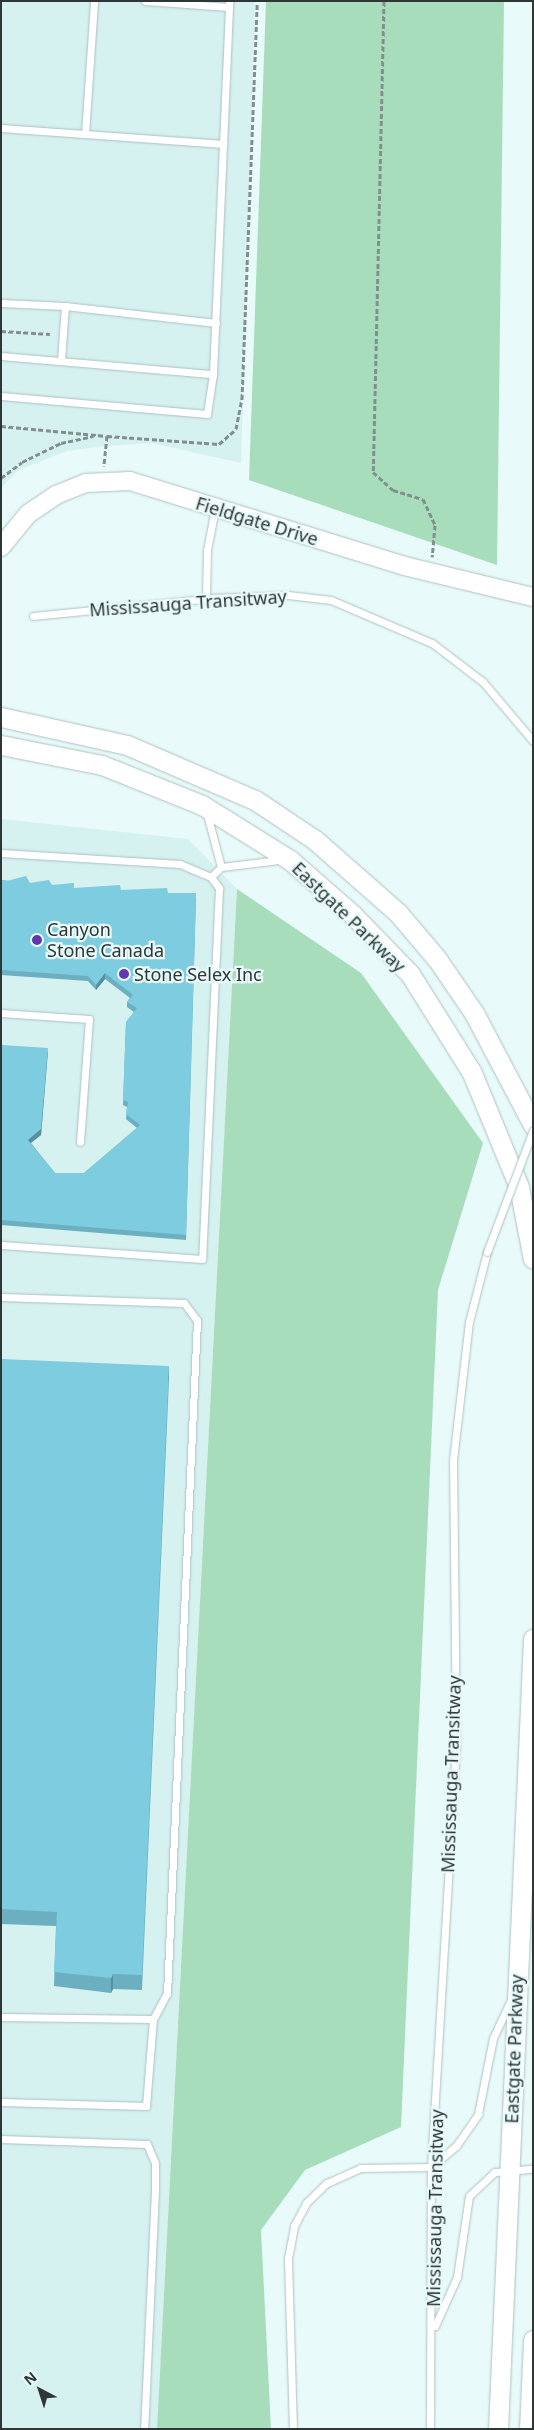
<!DOCTYPE html>
<html>
<head>
<meta charset="utf-8">
<style>
  body { margin:0 }
  #map { position:relative; width:534px; height:2430px; overflow:hidden; background:#e8fafa; font-family:"Noto Sans",sans-serif }
  div>[style] { position:absolute }
  .built>* { inset:0; background:#d5f1f0 }
  .green>* { inset:0; background:#a8ddbb }
  .path>* { height:3px; margin-top:-1.5px; transform-origin:0; background:repeating-linear-gradient(90deg,#838f8f 0 5px,transparent 0 7.5px) }
  .roads { filter:drop-shadow(0 0 1px #afc0c0) drop-shadow(0 0 1px #afc0c0) }
  .service>* { height:7px; margin:-3.5px; padding:0 3.5px; transform-origin:3.5px; border-radius:3.5px; background:#fff }
  .tertiary>* { height:18px; margin:-9px; padding:0 9px; transform-origin:9px; border-radius:9px; background:#fff }
  .secondary>* { height:19px; margin:-9.5px; padding:0 9.5px; transform-origin:9.5px; border-radius:9.5px; background:#fff }
  .bridges { filter:drop-shadow(0 0 1px #afc0c0) drop-shadow(0 0 1px #afc0c0) }
  .service-bridge>* { height:7px; margin:-3.5px; padding:0 3.5px; transform-origin:3.5px; border-radius:3.5px; background:#fff }
  .wall>* { inset:0; background:#6cafc0 }
  .shaded-wall>* { inset:0; background:#588f9c; transform-origin:0 0 }
  .building>* { inset:0; background:#7dccdf }
  .dots>* { width:14px; height:14px; translate:-50% -50%; box-sizing:border-box; border:2px solid #e8fafa; border-radius:50% }
  span { translate:-50% -50%; white-space:nowrap; text-align:center; line-height:1.15; -webkit-text-stroke:4.5px #e8fafa; paint-order:stroke }
  .street-label { font-size:18px; color:#2f3636 }
  .poi-label { font-size:18px; color:#2f3636 }
  .left { translate:0 -50%; text-align:left }
  .frame { position:absolute; inset:0; border:2px solid #2f3636; pointer-events:none }
  .north { position:absolute; left:15px; top:2365px; width:50px; height:50px; -webkit-text-stroke:4px #e8fafa; paint-order:stroke; rotate:320deg; font-size:14px; font-weight:700; line-height:20px; text-align:center; color:#2f3636 }
  .north::after { content:''; display:block; margin:auto; width:18px; height:22px; background:#2f3636; clip-path:polygon(50% 0,100% 100%,50% 72%,0 100%) }
</style>
</head>
<body>
<div id="map">
  <div class="built">
    <i style="clip-path:polygon(1px 1px,255px 1px,241px 463px,152px 443px,105px 446px,67px 451px,18px 470px,1px 488px)"></i>
    <i style="clip-path:polygon(1px 819px,188px 839px,237px 889px,157px 2429px,1px 2429px)"></i>
  </div>
  <div class="green">
    <i style="clip-path:polygon(266px 1px,504px 1px,497px 565px,249px 480px)"></i>
    <i style="clip-path:polygon(237px 889px,361px 973px,483px 1143px,438px 1290px,401px 2127px,305px 2170px,261px 2230px,271px 2429px,157px 2429px)"></i>
  </div>
  <div class="path">
    <i style="left:384px;top:1px;width:471px;rotate:91.3deg"></i>
    <i style="left:373px;top:472px;width:27px;rotate:42deg"></i>
    <i style="left:393px;top:490px;width:31px;rotate:17deg"></i>
    <i style="left:423px;top:499px;width:29px;rotate:65deg"></i>
    <i style="left:435px;top:525px;width:32px;rotate:95deg"></i>
    <i style="left:1px;top:331px;width:49px;rotate:3.5deg"></i>
    <i style="left:1px;top:426px;width:106px;rotate:5.4deg"></i>
    <i style="left:107px;top:436px;width:30px;rotate:96deg"></i>
    <i style="left:107px;top:436px;width:112px;rotate:4.1deg"></i>
    <i style="left:219px;top:444px;width:23px;rotate:-41deg"></i>
    <i style="left:236px;top:429px;width:31px;rotate:-79deg"></i>
    <i style="left:242px;top:399px;width:398px;rotate:-87.8deg"></i>
    <i style="left:1px;top:478px;width:26px;rotate:-37deg"></i>
    <i style="left:22px;top:462px;width:43px;rotate:-26deg"></i>
    <i style="left:61px;top:443px;width:33px;rotate:-12deg"></i>
  </div>
  <div class="roads">
    <div class="service">
      <i style="left:145px;top:1px;width:84px;rotate:4.1deg"></i>
      <i style="left:1px;top:128px;width:223px;rotate:4.1deg"></i>
      <i style="left:85px;top:134px;width:133px;rotate:-86.1deg"></i>
      <i style="left:1px;top:303px;width:64px;rotate:2.7deg"></i>
      <i style="left:65px;top:306px;width:55px;rotate:94.2deg"></i>
      <i style="left:65px;top:306px;width:152px;rotate:6.4deg"></i>
      <i style="left:1px;top:356px;width:213px;rotate:4.9deg"></i>
      <i style="left:213px;top:374px;width:373px;rotate:-87.5deg"></i>
      <i style="left:1px;top:396px;width:207px;rotate:5deg"></i>
      <i style="left:207px;top:414px;width:40px;rotate:-81.5deg"></i>
      <i style="left:206px;top:598px;width:48px;rotate:-88.8deg"></i>
      <i style="left:207px;top:550px;width:42px;rotate:-79deg"></i>
      <i style="left:33px;top:616px;width:180px;rotate:-5.7deg"></i>
      <i style="left:212px;top:598px;width:76px;rotate:-2.3deg"></i>
      <i style="left:288px;top:595px;width:43px;rotate:6.6deg"></i>
      <i style="left:331px;top:600px;width:110px;rotate:23.1deg"></i>
      <i style="left:432px;top:643px;width:64px;rotate:37.4deg"></i>
      <i style="left:483px;top:682px;width:77px;rotate:49.7deg"></i>
      <i style="left:207px;top:814px;width:55px;rotate:75.2deg"></i>
      <i style="left:1px;top:853px;width:179px;rotate:3.5deg"></i>
      <i style="left:180px;top:864px;width:34px;rotate:23deg"></i>
      <i style="left:211px;top:877px;width:14px;rotate:54deg"></i>
      <i style="left:219px;top:888px;width:371px;rotate:92.6deg"></i>
      <i style="left:202px;top:1259px;width:201px;rotate:-176deg"></i>
      <i style="left:211px;top:877px;width:14px;rotate:-45deg"></i>
      <i style="left:221px;top:867px;width:59px;rotate:-6.8deg"></i>
      <i style="left:1px;top:1013px;width:88px;rotate:3.9deg"></i>
      <i style="left:89px;top:1019px;width:123px;rotate:94.2deg"></i>
      <i style="left:1px;top:1297px;width:183px;rotate:1.9deg"></i>
      <i style="left:184px;top:1303px;width:21px;rotate:53deg"></i>
      <i style="left:197px;top:1320px;width:674px;rotate:92.55deg"></i>
      <i style="left:167px;top:1993px;width:30px;rotate:118deg"></i>
      <i style="left:153px;top:2019px;width:152px;rotate:-179.2deg"></i>
      <i style="left:1px;top:2102px;width:145px;rotate:1.6deg"></i>
      <i style="left:146px;top:2106px;width:87px;rotate:-85.4deg"></i>
      <i style="left:1px;top:2139px;width:146px;rotate:2deg"></i>
      <i style="left:147px;top:2144px;width:21px;rotate:67deg"></i>
      <i style="left:155px;top:2163px;width:27px;rotate:90deg"></i>
      <i style="left:155px;top:2190px;width:239px;rotate:92.6deg"></i>
      <i style="left:435px;top:2326px;width:54px;rotate:-65.8deg"></i>
      <i style="left:457px;top:2277px;width:82px;rotate:-81.6deg"></i>
      <i style="left:469px;top:2196px;width:35px;rotate:-43deg"></i>
      <i style="left:495px;top:2172px;width:38px;rotate:-5deg"></i>
      <i style="left:293px;top:2429px;width:171px;rotate:-91.7deg"></i>
      <i style="left:288px;top:2258px;width:33px;rotate:-79deg"></i>
      <i style="left:294px;top:2226px;width:26px;rotate:-62deg"></i>
      <i style="left:306px;top:2203px;width:29px;rotate:-44deg"></i>
      <i style="left:327px;top:2183px;width:36px;rotate:-24deg"></i>
      <i style="left:360px;top:2168px;width:71px;rotate:-0.8deg"></i>
      <i style="left:431px;top:2167px;width:33px;rotate:-40deg"></i>
      <i style="left:456px;top:2146px;width:39px;rotate:-55deg"></i>
      <i style="left:478px;top:2114px;width:77px;rotate:-78.8deg"></i>
      <i style="left:493px;top:2038px;width:42px;rotate:-64.7deg"></i>
      <i style="left:430px;top:2429px;width:262px;rotate:-89.8deg"></i>
      <i style="left:431px;top:2167px;width:426px;rotate:-86.6deg"></i>
      <i style="left:456px;top:1742px;width:282px;rotate:-90.6deg"></i>
      <i style="left:453px;top:1460px;width:139px;rotate:-83.4deg"></i>
      <i style="left:469px;top:1322px;width:72px;rotate:-75.6deg"></i>
    </div>
    <div class="tertiary">
      <i style="left:1px;top:547px;width:43px;rotate:-50.7deg"></i>
      <i style="left:28px;top:514px;width:34px;rotate:-34deg"></i>
      <i style="left:56px;top:495px;width:32px;rotate:-22deg"></i>
      <i style="left:86px;top:483px;width:44px;rotate:-2.6deg"></i>
      <i style="left:130px;top:481px;width:288px;rotate:17.2deg"></i>
      <i style="left:405px;top:566px;width:132px;rotate:13.6deg"></i>
    </div>
    <div class="secondary">
      <i style="left:1px;top:717px;width:129px;rotate:12.5deg"></i>
      <i style="left:127px;top:745px;width:139px;rotate:23.3deg"></i>
      <i style="left:255px;top:800px;width:72px;rotate:33.7deg"></i>
      <i style="left:315px;top:840px;width:111px;rotate:41.3deg"></i>
      <i style="left:398px;top:913px;width:60px;rotate:49.7deg"></i>
      <i style="left:437px;top:959px;width:65px;rotate:55.6deg"></i>
      <i style="left:474px;top:1013px;width:127px;rotate:62.2deg"></i>
      <i style="left:1px;top:745px;width:103px;rotate:11.2deg"></i>
      <i style="left:102px;top:765px;width:108px;rotate:21.8deg"></i>
      <i style="left:202px;top:805px;width:104px;rotate:32deg"></i>
      <i style="left:290px;top:860px;width:82px;rotate:41.1deg"></i>
      <i style="left:352px;top:914px;width:83px;rotate:46deg"></i>
      <i style="left:410px;top:974px;width:117px;rotate:57.9deg"></i>
      <i style="left:472px;top:1073px;width:123px;rotate:67.6deg"></i>
      <i style="left:519px;top:1187px;width:73px;rotate:79deg"></i>
      <i style="left:498px;top:2429px;width:791px;rotate:-87.46deg"></i>
      <i style="left:529px;top:2429px;width:89px;rotate:-87.4deg"></i>
    </div>
  </div>
  <div class="bridges">
    <div class="service-bridge">
      <i style="left:487px;top:1252px;width:130px;rotate:-69.3deg"></i>
    </div>
  </div>
  <div class="wall">
    <i style="clip-path:polygon(1px 880px,74px 888px,168px 893px,196px 898px,186px 1240px,1px 1225px,1px 1045px,48px 1053px,41px 1135px,31px 1143px,55px 1173px,84px 1173px,137px 1128px,126px 1119px,127px 1107px,123px 1105px,126px 1022px,134px 1012px,127px 1007px,127px 1002px,130px 998px,105px 979px,96px 990px,88px 981px,1px 975px)"></i>
    <i style="clip-path:polygon(1px 1359px,169px 1380px,142px 1990px,113px 1989px,111px 1993px,54px 1986px,56px 1926px,1px 1924px)"></i>
  </div>
  <div class="shaded-wall">
    <i style="clip-path:polygon(105px 973px,105px 979px,96px 990px,96px 985px)"></i>
    <i style="clip-path:polygon(48px 1048px,41px 1135px,28px 1145px,28px 1140px)"></i>
    <i style="left:169px;top:1366px;width:14px;height:610px;rotate:90deg"></i>
    <i style="clip-path:polygon(113px 1974px,113px 1989px,111px 1993px,111px 1978px)"></i>
  </div>
  <div class="building">
    <i style="clip-path:polygon(26px 876px,30px 883px,49px 880px,52px 885px,74px 883px,74px 888px,120px 885px,121px 890px,167px 888px,168px 893px,196px 893px,186px 1235px,1px 1220px,1px 1045px,48px 1048px,41px 1129px,28px 1140px,55px 1173px,84px 1173px,140px 1125px,126px 1114px,128px 1102px,123px 1100px,126px 1022px,137px 1008px,127px 1002px,133px 995px,105px 973px,96px 985px,88px 976px,1px 970px,1px 880px,7px 881px)"></i>
    <i style="clip-path:polygon(1px 1359px,169px 1366px,142px 1975px,113px 1974px,111px 1978px,54px 1972px,57px 1912px,1px 1909px)"></i>
  </div>
  <div class="dots">
    <i style="left:37px;top:940px;background:#6037af"></i>
    <i style="left:124px;top:974px;background:#6037af"></i>
  </div>
  <div class="street-label">
    <span style="left:257px;top:521px;rotate:17deg">Fieldgate Drive</span>
    <span style="left:188px;top:603px;rotate:-4deg">Mississauga Transitway</span>
    <span style="left:349px;top:917px;rotate:44deg">Eastgate Parkway</span>
    <span style="left:451px;top:1774px;rotate:-88deg">Mississauga Transitway</span>
    <span style="left:514px;top:2049px;rotate:-88deg">Eastgate Parkway</span>
    <span style="left:435px;top:2208px;rotate:-89deg">Mississauga Transitway</span>
  </div>
  <div class="poi-label">
    <span class="left" style="left:47px;top:940px">Canyon<br>Stone Canada</span>
    <span class="left" style="left:134px;top:974px">Stone Selex Inc</span>
  </div>
  <div class="frame"></div>
  <div class="north">N</div>
</div>
</body>
</html>
